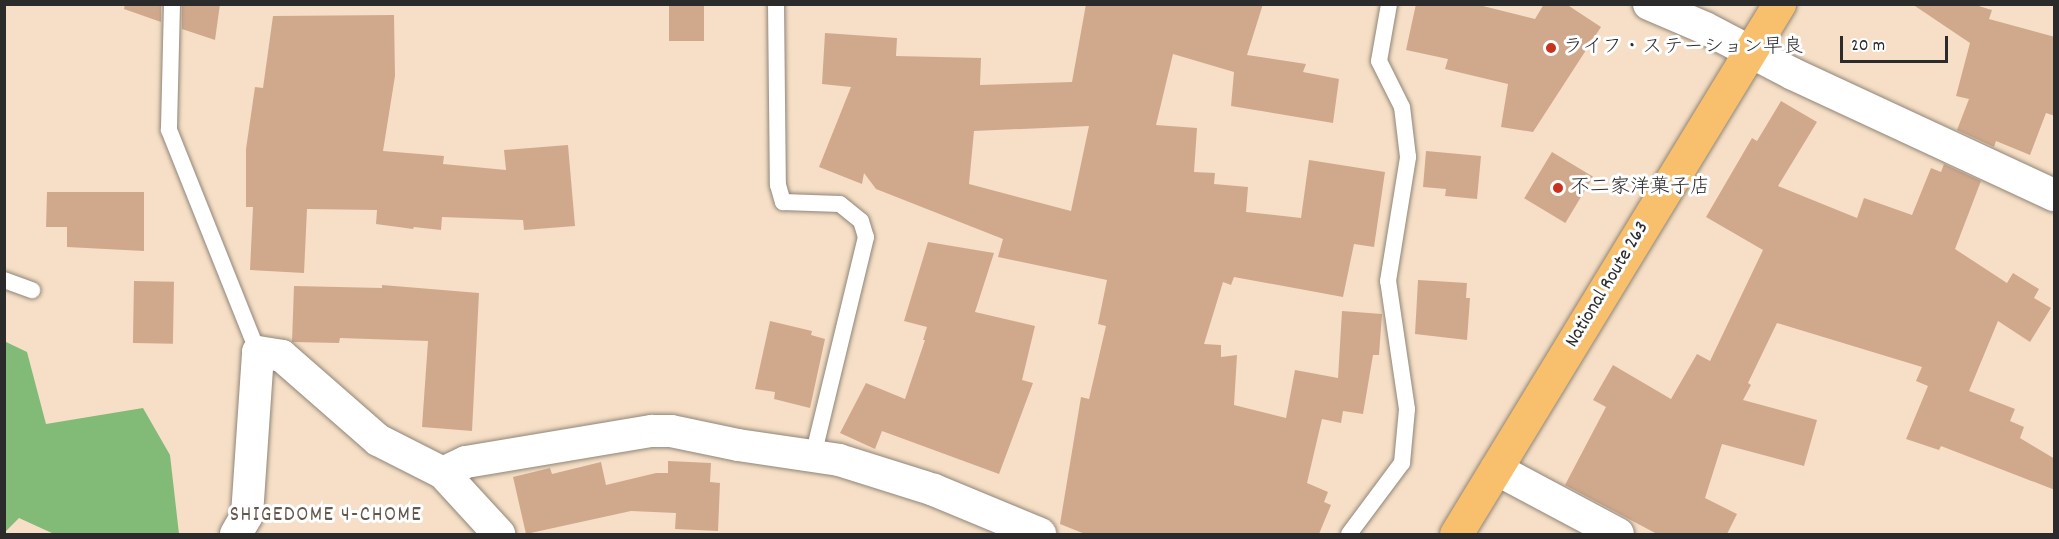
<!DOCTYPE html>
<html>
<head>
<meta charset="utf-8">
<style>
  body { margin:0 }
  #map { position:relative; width:2059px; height:539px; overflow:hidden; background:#f6dfc6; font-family:Dekko,"Klee One",sans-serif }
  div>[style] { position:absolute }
  .forest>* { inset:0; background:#82bb78 }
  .building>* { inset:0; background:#d0a98d; transform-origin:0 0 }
  .roads { filter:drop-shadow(0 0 2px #908578) drop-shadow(0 0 2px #908578) }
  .lane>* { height:16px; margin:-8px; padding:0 8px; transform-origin:8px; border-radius:8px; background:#fff }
  .street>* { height:32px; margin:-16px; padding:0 16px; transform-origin:16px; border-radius:16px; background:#fff }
  .highway>* { height:33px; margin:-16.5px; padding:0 16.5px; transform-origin:16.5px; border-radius:16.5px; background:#f8bf6c }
  .dots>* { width:16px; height:16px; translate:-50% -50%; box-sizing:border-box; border:3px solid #fff; border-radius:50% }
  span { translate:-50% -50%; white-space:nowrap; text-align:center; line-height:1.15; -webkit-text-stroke:6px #fff; paint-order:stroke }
  .poi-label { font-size:20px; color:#2b2b2b }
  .left { translate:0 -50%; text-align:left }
  .street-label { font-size:20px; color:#2b2b2b }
  .neighbourhood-label { font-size:21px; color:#65574d; letter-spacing:1.5px }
  .frame { position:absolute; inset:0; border:6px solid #2b2b2b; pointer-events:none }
  .scale { position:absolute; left:1840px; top:36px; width:108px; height:27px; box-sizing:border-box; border:3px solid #2b2b2b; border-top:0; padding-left:8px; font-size:18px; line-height:21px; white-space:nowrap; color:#2b2b2b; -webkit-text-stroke:4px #fff; paint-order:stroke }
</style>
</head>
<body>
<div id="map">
  <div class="forest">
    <i style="clip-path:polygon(4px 341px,27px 352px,46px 424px,143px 408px,170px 455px,179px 534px,54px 534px,19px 518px,5px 532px)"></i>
  </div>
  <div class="building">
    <i style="clip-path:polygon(125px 4px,161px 4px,161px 22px,124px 9px)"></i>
    <i style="clip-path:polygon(182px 4px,220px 4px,215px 40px,182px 29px)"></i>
    <i style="left:669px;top:4px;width:35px;height:37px"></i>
    <i style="clip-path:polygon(evenodd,1086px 4px,1263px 4px,1247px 55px,1306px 64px,1303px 72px,1339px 79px,1333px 123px,1231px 106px,1234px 72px,1173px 54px,1156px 125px,1197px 128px,1194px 172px,1215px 173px,1214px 184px,1248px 187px,1246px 212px,1301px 218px,1309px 160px,1385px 172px,1374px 247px,1354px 244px,1343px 297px,1234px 277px,1231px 285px,1223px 282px,1204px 344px,1221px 345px,1221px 357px,1237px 355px,1234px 405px,1286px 418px,1295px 370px,1338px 378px,1342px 311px,1382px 314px,1379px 355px,1373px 355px,1363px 414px,1343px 411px,1341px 423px,1322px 419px,1307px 483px,1328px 492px,1324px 502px,1331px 505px,1319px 534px,1085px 534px,1060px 524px,1081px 397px,1089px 399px,1106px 326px,1098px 324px,1107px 280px,998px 257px,1003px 239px,876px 189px,864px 173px,862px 184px,819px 167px,851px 87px,822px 84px,825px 33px,897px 38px,896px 56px,981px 58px,980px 85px,1072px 82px,1086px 4px,1089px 126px,1071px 211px,969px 184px,974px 131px,1089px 126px)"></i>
    <i style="clip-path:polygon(1416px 4px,1475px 4px,1535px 19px,1544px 4px,1566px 4px,1601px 27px,1533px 132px,1501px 127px,1508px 84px,1445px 69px,1448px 59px,1406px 50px)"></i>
    <i style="clip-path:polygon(1912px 4px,1972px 4px,1992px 10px,1989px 19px,2055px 37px,2055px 116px,2046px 113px,2030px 155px,1996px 141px,1994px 147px,1957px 130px,1969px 99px,1956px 96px,1970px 43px)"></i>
    <i style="clip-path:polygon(394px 15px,395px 76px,383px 151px,444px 156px,443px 164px,506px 170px,504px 150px,568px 145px,575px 226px,524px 230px,523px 220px,442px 217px,441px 230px,414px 227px,413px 229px,376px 224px,377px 210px,307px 209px,304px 273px,250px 270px,253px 207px,246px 207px,246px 149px,255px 87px,263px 88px,273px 16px)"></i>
    <i style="clip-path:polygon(1781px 101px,1817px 122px,1778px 186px,1857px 218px,1864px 198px,1912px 215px,1931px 168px,1941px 172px,1944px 164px,1981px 181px,1955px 249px,2007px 283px,2013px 273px,2039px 289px,2034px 298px,2051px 308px,2030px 342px,1998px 321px,1969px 391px,2015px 409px,2010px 421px,2024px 427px,2020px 438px,2055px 459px,2055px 490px,1941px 446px,1939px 450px,1906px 439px,1928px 386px,1916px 381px,1922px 367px,1777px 323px,1748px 383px,1751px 385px,1743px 400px,1817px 420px,1804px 466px,1722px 444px,1705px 498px,1737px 514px,1727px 534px,1657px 534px,1565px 485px,1606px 407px,1593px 400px,1613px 365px,1671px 399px,1697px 354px,1710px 361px,1763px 250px,1706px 217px,1752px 138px,1757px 141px)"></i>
    <i style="clip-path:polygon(1426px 151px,1481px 156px,1477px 199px,1445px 196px,1446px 189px,1423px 187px)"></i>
    <i style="left:1552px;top:152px;width:48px;height:54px;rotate:31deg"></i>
    <i style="clip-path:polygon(47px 192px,144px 192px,144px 251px,67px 247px,67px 227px,46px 227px)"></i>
    <i style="clip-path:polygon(928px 242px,994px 253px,975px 312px,1035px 326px,1022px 380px,1033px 383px,999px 474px,882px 431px,875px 449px,840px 433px,866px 383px,905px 399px,925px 340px,923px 340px,927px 327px,904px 321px)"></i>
    <i style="clip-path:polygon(1418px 280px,1467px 283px,1466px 298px,1470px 298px,1467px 340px,1415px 334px)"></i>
    <i style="left:134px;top:281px;width:40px;height:62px;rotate:1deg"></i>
    <i style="clip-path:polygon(382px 285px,479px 293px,472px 431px,422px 427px,428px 341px,340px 338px,339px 343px,292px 342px,294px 286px,382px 288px)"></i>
    <i style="clip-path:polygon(770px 321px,812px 331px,811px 335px,825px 339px,810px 408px,774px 399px,775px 392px,755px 389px)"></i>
    <i style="clip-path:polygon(668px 461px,711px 463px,710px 482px,720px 483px,718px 531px,675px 529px,676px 513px,631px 511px,526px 534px,513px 477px,550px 468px,552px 474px,601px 462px,606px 485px,656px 473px,668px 473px)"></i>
  </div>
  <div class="roads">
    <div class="lane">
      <i style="left:172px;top:4px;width:126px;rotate:91.4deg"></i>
      <i style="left:169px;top:130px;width:239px;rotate:68.2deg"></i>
      <i style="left:776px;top:4px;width:181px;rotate:89.4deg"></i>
      <i style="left:778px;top:185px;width:18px;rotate:74deg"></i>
      <i style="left:783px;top:202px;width:57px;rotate:2deg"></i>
      <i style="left:840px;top:204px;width:27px;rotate:39deg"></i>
      <i style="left:861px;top:221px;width:17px;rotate:73deg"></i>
      <i style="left:866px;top:237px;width:225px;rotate:103.6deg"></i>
      <i style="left:4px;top:280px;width:30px;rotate:20deg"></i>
      <i style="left:1349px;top:534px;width:89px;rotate:-53.3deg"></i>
      <i style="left:1402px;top:463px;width:54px;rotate:-84.7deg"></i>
      <i style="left:1407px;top:409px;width:129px;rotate:-98.4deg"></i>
      <i style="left:1388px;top:281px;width:126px;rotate:-80.8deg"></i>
      <i style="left:1408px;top:157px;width:50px;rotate:-96.8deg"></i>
      <i style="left:1402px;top:107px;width:51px;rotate:-116.6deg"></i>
      <i style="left:1379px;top:61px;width:58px;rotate:-80deg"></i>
    </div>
    <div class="street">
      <i style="left:1649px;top:4px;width:61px;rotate:23.2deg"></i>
      <i style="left:1705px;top:28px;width:99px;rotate:27.6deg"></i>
      <i style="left:1793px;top:74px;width:288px;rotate:24.9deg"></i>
      <i style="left:1496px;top:469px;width:138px;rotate:28deg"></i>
      <i style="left:443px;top:473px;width:25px;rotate:-26deg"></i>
      <i style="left:466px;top:462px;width:189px;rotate:-9.5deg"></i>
      <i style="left:652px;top:431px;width:19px"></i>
      <i style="left:671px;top:431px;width:68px;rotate:11.8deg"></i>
      <i style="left:738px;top:445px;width:102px;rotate:8.4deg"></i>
      <i style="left:839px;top:460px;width:100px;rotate:17.5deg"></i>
      <i style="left:934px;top:490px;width:115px;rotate:22.5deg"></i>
      <i style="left:236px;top:534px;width:22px;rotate:-60deg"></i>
      <i style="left:247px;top:515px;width:163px;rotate:-86.1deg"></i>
      <i style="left:258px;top:352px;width:24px;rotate:9deg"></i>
      <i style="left:282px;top:356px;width:128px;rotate:41.2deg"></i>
      <i style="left:378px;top:440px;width:73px;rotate:26.9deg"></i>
      <i style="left:443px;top:473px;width:83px;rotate:47.4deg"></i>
    </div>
    <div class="highway">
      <i style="left:1456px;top:534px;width:621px;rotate:-58.64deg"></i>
    </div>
  </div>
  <div class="dots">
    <i style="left:1551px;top:48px;background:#c8321e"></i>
    <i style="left:1558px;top:188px;background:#c8321e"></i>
  </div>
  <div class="poi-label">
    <span class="left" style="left:1563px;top:48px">ライフ・ステーション早良</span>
    <span class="left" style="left:1570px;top:188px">不二家洋菓子店</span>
  </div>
  <div class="street-label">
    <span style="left:1608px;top:285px;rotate:-59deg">National Route 263</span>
  </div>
  <div class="neighbourhood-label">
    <span style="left:326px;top:516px">SHIGEDOME 4-CHOME</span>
  </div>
  <div class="frame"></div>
  <div class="scale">20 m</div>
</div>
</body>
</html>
